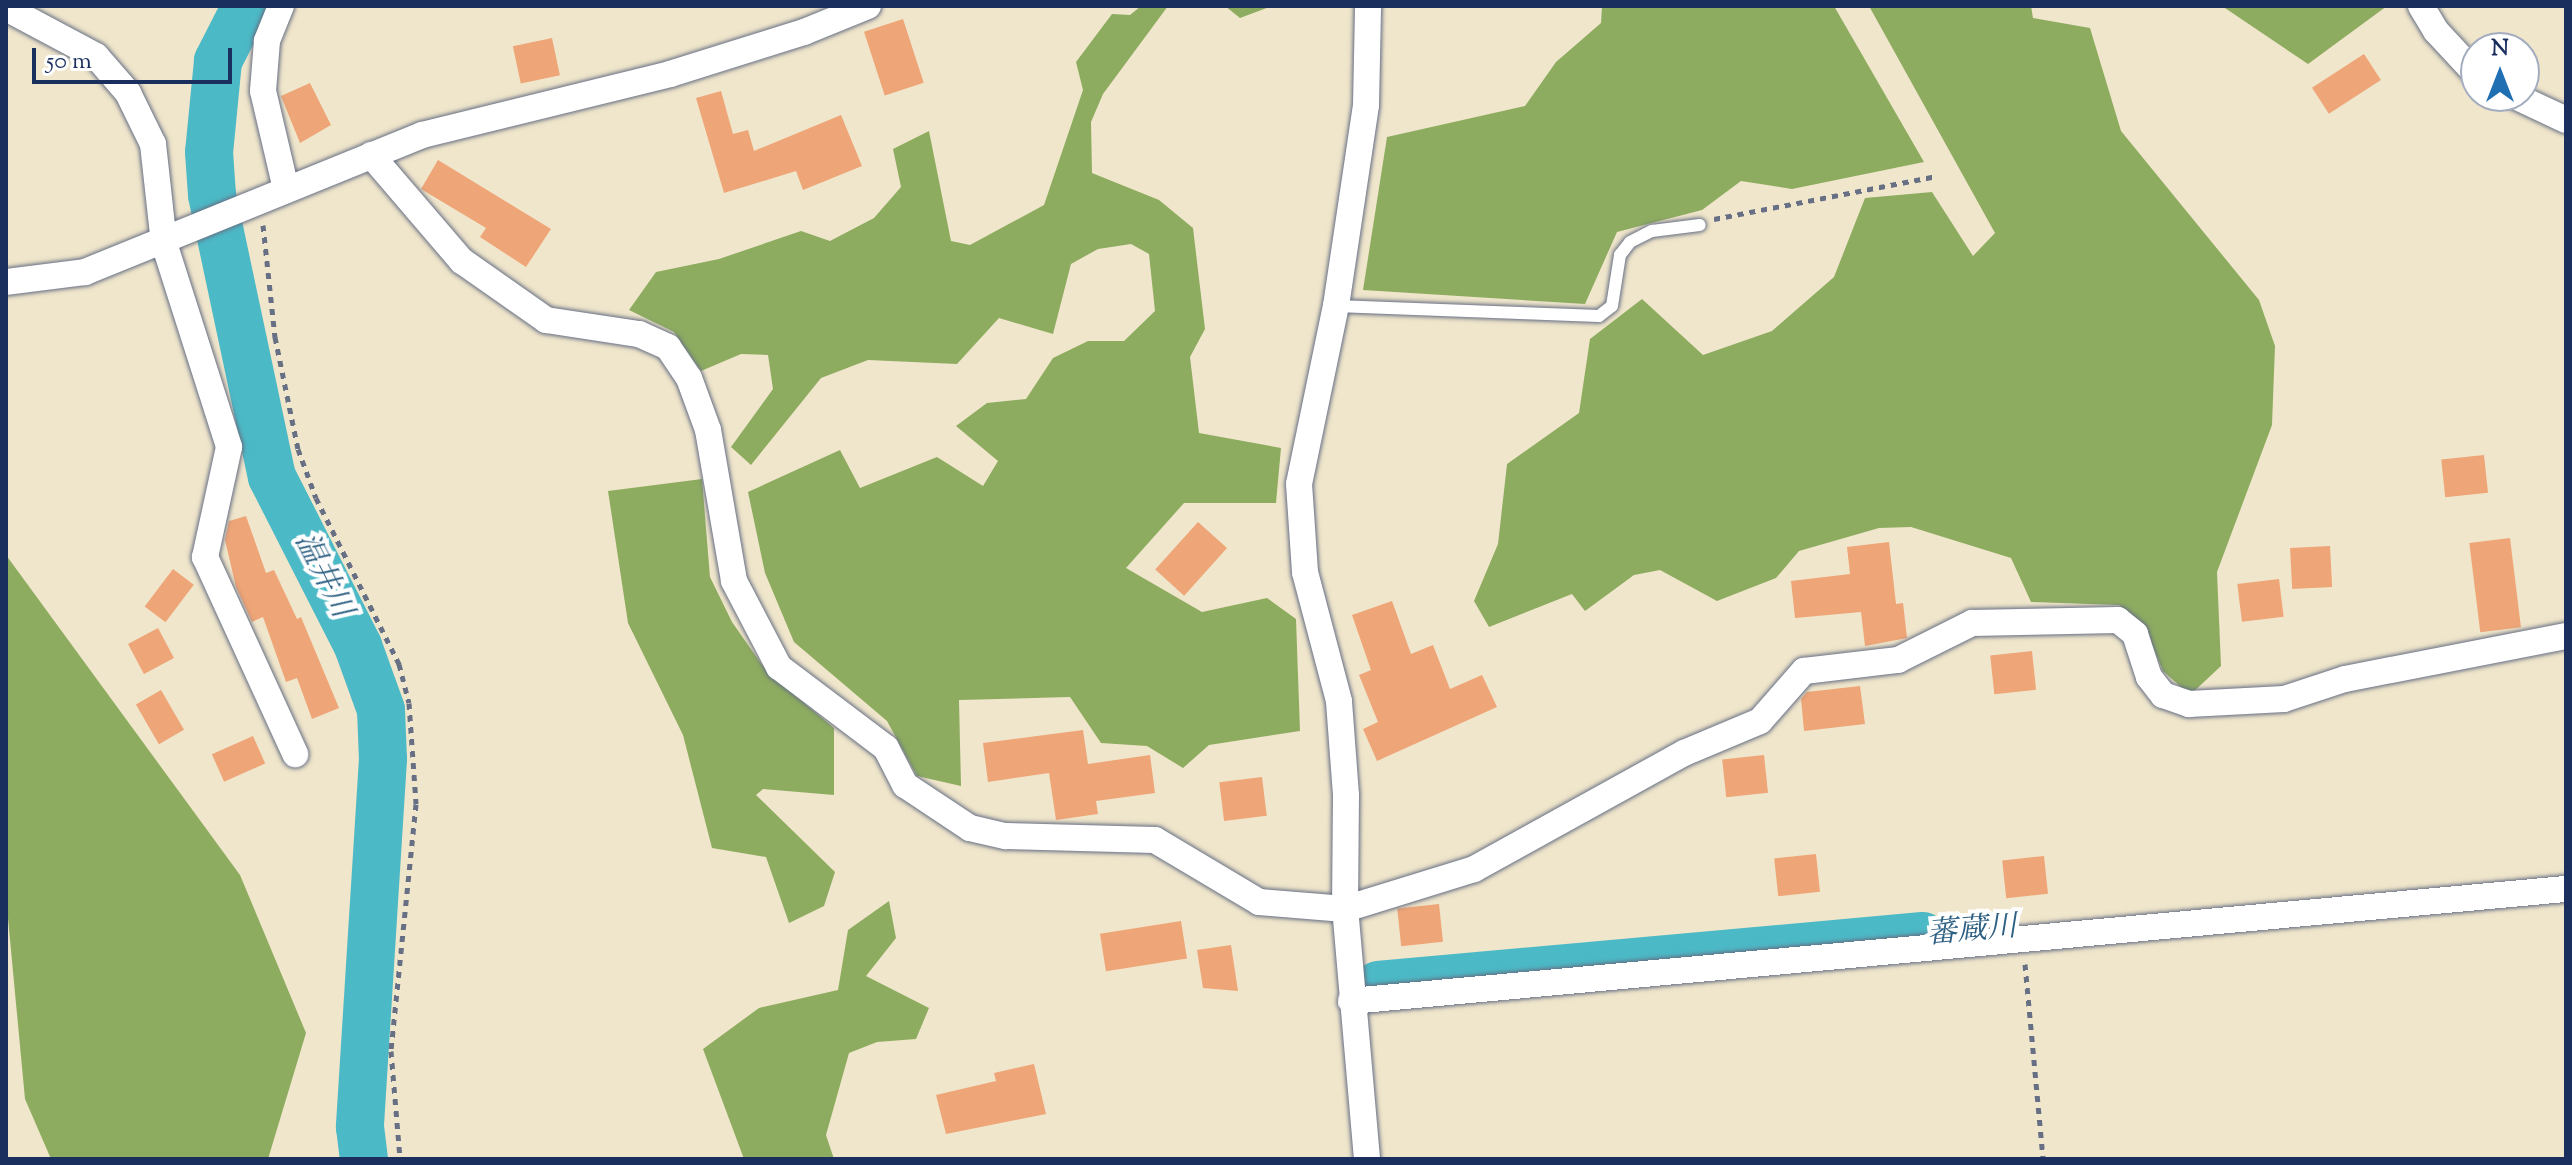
<!DOCTYPE html>
<html>
<head>
<meta charset="utf-8">
<style>
  body { margin:0 }
  #map { position:relative; width:2572px; height:1165px; overflow:hidden; background:#f0e6cb; font-family:"Sorts Mill Goudy","Noto Serif JP",serif }
  div>[style] { position:absolute }
  .forest>* { inset:0; background:#8eac60 }
  .river>* { height:48px; margin:-24px; padding:0 24px; transform-origin:24px; border-radius:24px; background:#4cb9c6 }
  .building>* { inset:0; background:#eea577; transform-origin:0 0 }
  .path>* { height:5px; margin-top:-2.5px; transform-origin:0; background:repeating-linear-gradient(90deg,#666f84 0 6px,transparent 0 12px) }
  .roads { filter:drop-shadow(0 0 2px #666f84) drop-shadow(0 0 2px #666f84) }
  .lane>* { height:12px; margin:-6px; padding:0 6px; transform-origin:6px; border-radius:6px; background:#fff }
  .street>* { height:26px; margin:-13px; padding:0 13px; transform-origin:13px; border-radius:13px; background:#fff }
  span { translate:-50% -50%; white-space:nowrap; text-align:center; line-height:1.15; -webkit-text-stroke:8px #fff; paint-order:stroke }
  .water-label { font-size:30px; color:#2c5f82; font-style:italic }
  .frame { position:absolute; inset:0; border:8px solid #1b2f5e; pointer-events:none }
  .north { position:absolute; left:2460px; top:32px; width:80px; height:80px; box-sizing:border-box; background:#fff; border:2px solid #a4acbf; border-radius:50%; rotate:0deg; font-size:22px; font-weight:700; line-height:32px; text-align:center; color:#1b2f5e }
  .north::after { content:''; display:block; margin:auto; width:28px; height:36px; background:#1f6fb2; clip-path:polygon(50% 0,100% 100%,50% 72%,0 100%) }
  .scale { position:absolute; left:32px; top:48px; width:200px; height:36px; box-sizing:border-box; border:4px solid #1b2f5e; border-top:0; padding-left:10px; font-size:24px; line-height:28px; white-space:nowrap; color:#1b2f5e; -webkit-text-stroke:6px #fff; paint-order:stroke }
</style>
</head>
<body>
<div id="map">
  <div class="forest">
    <i style="clip-path:polygon(1141px 6px,1168px 6px,1103px 94px,1091px 122px,1092px 173px,1159px 200px,1193px 228px,1205px 329px,1190px 357px,1199px 433px,1281px 448px,1276px 503px,1184px 503px,1126px 568px,1202px 612px,1267px 598px,1296px 619px,1300px 731px,1209px 745px,1183px 768px,1147px 746px,1101px 743px,1070px 697px,959px 700px,961px 786px,917px 776px,887px 721px,794px 642px,765px 573px,748px 492px,840px 450px,860px 488px,937px 457px,983px 486px,998px 461px,956px 426px,987px 403px,1026px 399px,1053px 358px,1088px 341px,1124px 341px,1155px 311px,1149px 254px,1131px 244px,1098px 249px,1071px 264px,1053px 334px,999px 318px,957px 364px,868px 360px,821px 378px,751px 465px,731px 447px,773px 389px,768px 355px,741px 354px,701px 371px,674px 332px,629px 310px,656px 272px,719px 259px,801px 231px,830px 241px,874px 218px,901px 187px,893px 149px,929px 131px,951px 241px,970px 245px,1044px 205px,1083px 90px,1076px 62px,1112px 14px,1130px 15px)"></i>
    <i style="clip-path:polygon(1225px 6px,1272px 6px,1240px 18px)"></i>
    <i style="clip-path:polygon(1602px 6px,1834px 6px,1924px 162px,1792px 189px,1741px 181px,1702px 210px,1617px 232px,1585px 304px,1363px 290px,1387px 137px,1525px 106px,1556px 62px,1601px 23px)"></i>
    <i style="clip-path:polygon(1869px 6px,2031px 6px,2033px 18px,2090px 28px,2121px 131px,2259px 300px,2275px 346px,2272px 425px,2217px 572px,2221px 666px,2190px 695px,2163px 671px,2144px 625px,2119px 605px,2031px 602px,2011px 558px,1911px 527px,1879px 528px,1799px 551px,1776px 578px,1717px 601px,1660px 570px,1634px 575px,1585px 611px,1572px 594px,1489px 627px,1474px 601px,1498px 544px,1507px 464px,1579px 413px,1590px 339px,1642px 299px,1703px 355px,1772px 331px,1834px 277px,1865px 198px,1932px 192px,1973px 256px,1995px 233px)"></i>
    <i style="clip-path:polygon(2222px 6px,2387px 6px,2308px 64px)"></i>
    <i style="clip-path:polygon(702px 479px,710px 577px,732px 622px,767px 672px,834px 728px,834px 795px,763px 789px,756px 795px,835px 872px,824px 906px,789px 923px,766px 857px,712px 848px,683px 735px,628px 623px,608px 491px)"></i>
    <i style="clip-path:polygon(6px 555px,240px 875px,306px 1033px,268px 1159px,51px 1159px,25px 1099px,6px 897px)"></i>
    <i style="clip-path:polygon(889px 901px,896px 938px,866px 976px,929px 1008px,916px 1039px,877px 1042px,849px 1053px,826px 1135px,834px 1159px,744px 1159px,703px 1049px,759px 1008px,838px 990px,848px 930px)"></i>
  </div>
  <div class="river">
    <i style="left:246px;top:6px;width:62px;rotate:117deg"></i>
    <i style="left:218px;top:61px;width:91px;rotate:95.6deg"></i>
    <i style="left:209px;top:152px;width:43px;rotate:86deg"></i>
    <i style="left:212px;top:195px;width:288px;rotate:78deg"></i>
    <i style="left:272px;top:477px;width:190px;rotate:63deg"></i>
    <i style="left:358px;top:646px;width:68px;rotate:70.2deg"></i>
    <i style="left:381px;top:710px;width:49px;rotate:87.7deg"></i>
    <i style="left:383px;top:759px;width:369px;rotate:93.6deg"></i>
    <i style="left:360px;top:1127px;width:32px;rotate:83deg"></i>
    <i style="left:1378px;top:985px;width:547px;rotate:-5.14deg"></i>
  </div>
  <div class="building">
    <i style="left:903px;top:19px;width:67px;height:41px;rotate:72deg"></i>
    <i style="left:552px;top:38px;width:38px;height:40px;rotate:78deg"></i>
    <i style="left:2364px;top:54px;width:31px;height:62px;rotate:57deg"></i>
    <i style="clip-path:polygon(310px 83px,331px 125px,300px 143px,281px 96px)"></i>
    <i style="clip-path:polygon(721px 91px,733px 134px,748px 130px,754px 151px,841px 115px,862px 166px,803px 190px,796px 171px,724px 193px,696px 98px)"></i>
    <i style="clip-path:polygon(438px 160px,551px 229px,526px 267px,480px 237px,486px 228px,421px 189px)"></i>
    <i style="left:2484px;top:455px;width:38px;height:43px;rotate:84deg"></i>
    <i style="clip-path:polygon(246px 516px,266px 573px,274px 570px,297px 619px,301px 617px,339px 708px,312px 719px,297px 678px,286px 682px,263px 617px,252px 622px,236px 587px,225px 540px,229px 521px)"></i>
    <i style="left:1198px;top:522px;width:39px;height:64px;rotate:42deg"></i>
    <i style="left:2510px;top:538px;width:90px;height:41px;rotate:83deg"></i>
    <i style="clip-path:polygon(1889px 542px,1896px 604px,1903px 603px,1907px 638px,1865px 646px,1861px 612px,1795px 618px,1791px 581px,1850px 574px,1847px 547px)"></i>
    <i style="left:2330px;top:546px;width:41px;height:40px;rotate:87deg"></i>
    <i style="left:173px;top:569px;width:26px;height:47px;rotate:37deg"></i>
    <i style="left:2279px;top:579px;width:38px;height:42px;rotate:83deg"></i>
    <i style="clip-path:polygon(1392px 601px,1411px 654px,1433px 645px,1450px 689px,1482px 675px,1497px 707px,1377px 761px,1363px 729px,1378px 722px,1359px 675px,1371px 670px,1352px 615px)"></i>
    <i style="left:158px;top:628px;width:34px;height:34px;rotate:62deg"></i>
    <i style="left:2032px;top:651px;width:39px;height:42px;rotate:84deg"></i>
    <i style="clip-path:polygon(1860px 686px,1865px 724px,1804px 731px,1801px 699px,1807px 692px)"></i>
    <i style="left:161px;top:690px;width:46px;height:29px;rotate:60deg"></i>
    <i style="clip-path:polygon(1083px 730px,1088px 764px,1150px 755px,1155px 793px,1096px 801px,1098px 814px,1056px 820px,1049px 773px,988px 782px,983px 743px)"></i>
    <i style="left:253px;top:736px;width:30px;height:45px;rotate:66deg"></i>
    <i style="left:1764px;top:755px;width:38px;height:42px;rotate:84deg"></i>
    <i style="left:1262px;top:777px;width:39px;height:43px;rotate:83deg"></i>
    <i style="left:1816px;top:854px;width:38px;height:42px;rotate:84deg"></i>
    <i style="left:2044px;top:856px;width:38px;height:42px;rotate:84deg"></i>
    <i style="left:1439px;top:904px;width:38px;height:42px;rotate:84deg"></i>
    <i style="left:1181px;top:921px;width:38px;height:82px;rotate:81deg"></i>
    <i style="clip-path:polygon(1231px 945px,1238px 991px,1203px 988px,1197px 950px)"></i>
    <i style="clip-path:polygon(1034px 1064px,1046px 1114px,946px 1134px,936px 1095px,996px 1081px,994px 1073px)"></i>
  </div>
  <div class="path">
    <i style="left:1714px;top:219px;width:227px;rotate:-10.9deg"></i>
    <i style="left:263px;top:225px;width:113px;rotate:83.9deg"></i>
    <i style="left:275px;top:337px;width:114px;rotate:78.4deg"></i>
    <i style="left:298px;top:449px;width:52px;rotate:69.8deg"></i>
    <i style="left:316px;top:498px;width:186px;rotate:63.4deg"></i>
    <i style="left:399px;top:664px;width:40px;rotate:75.6deg"></i>
    <i style="left:409px;top:703px;width:101px;rotate:86deg"></i>
    <i style="left:416px;top:804px;width:248px;rotate:95.8deg"></i>
    <i style="left:391px;top:1051px;width:108px;rotate:85.2deg"></i>
    <i style="left:2025px;top:964px;width:196px;rotate:84.7deg"></i>
  </div>
  <div class="roads">
    <div class="lane">
      <i style="left:1336px;top:306px;width:263px;rotate:2.2deg"></i>
      <i style="left:1599px;top:316px;width:16px;rotate:-38deg"></i>
      <i style="left:1612px;top:306px;width:52px;rotate:-81.1deg"></i>
      <i style="left:1620px;top:255px;width:16px;rotate:-52deg"></i>
      <i style="left:1630px;top:242px;width:25px;rotate:-27deg"></i>
      <i style="left:1652px;top:231px;width:48px;rotate:-7.1deg"></i>
    </div>
    <div class="street">
      <i style="left:281px;top:6px;width:38px;rotate:112deg"></i>
      <i style="left:267px;top:41px;width:50px;rotate:94.6deg"></i>
      <i style="left:263px;top:91px;width:101px;rotate:76.8deg"></i>
      <i style="left:2421px;top:6px;width:29px;rotate:59deg"></i>
      <i style="left:2436px;top:31px;width:59px;rotate:47.1deg"></i>
      <i style="left:6px;top:8px;width:102px;rotate:28.1deg"></i>
      <i style="left:96px;top:56px;width:49px;rotate:49.1deg"></i>
      <i style="left:128px;top:93px;width:57px;rotate:63.9deg"></i>
      <i style="left:153px;top:144px;width:100px;rotate:83.7deg"></i>
      <i style="left:164px;top:243px;width:214px;rotate:72.3deg"></i>
      <i style="left:229px;top:447px;width:113px;rotate:102.3deg"></i>
      <i style="left:205px;top:557px;width:217px;rotate:65.4deg"></i>
      <i style="left:2515px;top:96px;width:56px;rotate:25.2deg"></i>
      <i style="left:371px;top:155px;width:140px;rotate:49.4deg"></i>
      <i style="left:462px;top:261px;width:103px;rotate:35.1deg"></i>
      <i style="left:546px;top:320px;width:94px;rotate:8.6deg"></i>
      <i style="left:639px;top:334px;width:32px;rotate:24deg"></i>
      <i style="left:668px;top:347px;width:37px;rotate:56deg"></i>
      <i style="left:689px;top:378px;width:55px;rotate:69.9deg"></i>
      <i style="left:708px;top:430px;width:153px;rotate:80.2deg"></i>
      <i style="left:734px;top:581px;width:97px;rotate:62.4deg"></i>
      <i style="left:779px;top:667px;width:134px;rotate:37.1deg"></i>
      <i style="left:886px;top:748px;width:42px;rotate:62.8deg"></i>
      <i style="left:905px;top:785px;width:78px;rotate:33.5deg"></i>
      <i style="left:970px;top:828px;width:37px;rotate:13deg"></i>
      <i style="left:1006px;top:836px;width:149px;rotate:1.5deg"></i>
      <i style="left:1155px;top:840px;width:121px;rotate:30.8deg"></i>
      <i style="left:1259px;top:902px;width:86px;rotate:4.7deg"></i>
      <i style="left:1345px;top:909px;width:135px;rotate:-17.2deg"></i>
      <i style="left:1474px;top:869px;width:240px;rotate:-28.9deg"></i>
      <i style="left:1684px;top:753px;width:82px;rotate:-22.8deg"></i>
      <i style="left:1760px;top:721px;width:67px;rotate:-48.7deg"></i>
      <i style="left:1804px;top:671px;width:95px;rotate:-6.7deg"></i>
      <i style="left:1898px;top:660px;width:83px;rotate:-26.6deg"></i>
      <i style="left:1972px;top:623px;width:146px;rotate:-1.2deg"></i>
      <i style="left:2118px;top:620px;width:22px;rotate:39deg"></i>
      <i style="left:2135px;top:634px;width:45px;rotate:72deg"></i>
      <i style="left:2149px;top:677px;width:23px;rotate:52deg"></i>
      <i style="left:2163px;top:695px;width:28px;rotate:19deg"></i>
      <i style="left:2189px;top:704px;width:95px;rotate:-3deg"></i>
      <i style="left:2284px;top:699px;width:64px;rotate:-18.2deg"></i>
      <i style="left:2345px;top:679px;width:225px;rotate:-11deg"></i>
      <i style="left:6px;top:282px;width:80px;rotate:-7.2deg"></i>
      <i style="left:85px;top:272px;width:364px;rotate:-22.1deg"></i>
      <i style="left:422px;top:135px;width:255px;rotate:-13.8deg"></i>
      <i style="left:670px;top:74px;width:140px;rotate:-17.4deg"></i>
      <i style="left:804px;top:32px;width:69px;rotate:-22.1deg"></i>
      <i style="left:1351px;top:1001px;width:1220px;rotate:-5.27deg"></i>
      <i style="left:1367px;top:1159px;width:251px;rotate:-95deg"></i>
      <i style="left:1345px;top:909px;width:114px;rotate:-89.5deg"></i>
      <i style="left:1346px;top:795px;width:94px;rotate:-94.3deg"></i>
      <i style="left:1339px;top:701px;width:133px;rotate:-104.8deg"></i>
      <i style="left:1305px;top:572px;width:88px;rotate:-93.9deg"></i>
      <i style="left:1299px;top:484px;width:182px;rotate:-78.3deg"></i>
      <i style="left:1336px;top:306px;width:203px;rotate:-81.5deg"></i>
      <i style="left:1366px;top:105px;width:99px;rotate:-88.8deg"></i>
    </div>
  </div>
  <div class="water-label">
    <span style="left:322px;top:576px;rotate:63deg">温井川</span>
    <span style="left:1972px;top:932px;rotate:-5deg">蕃蔵川</span>
  </div>
  <div class="frame"></div>
  <div class="north">N</div>
  <div class="scale">50 m</div>
</div>
</body>
</html>
